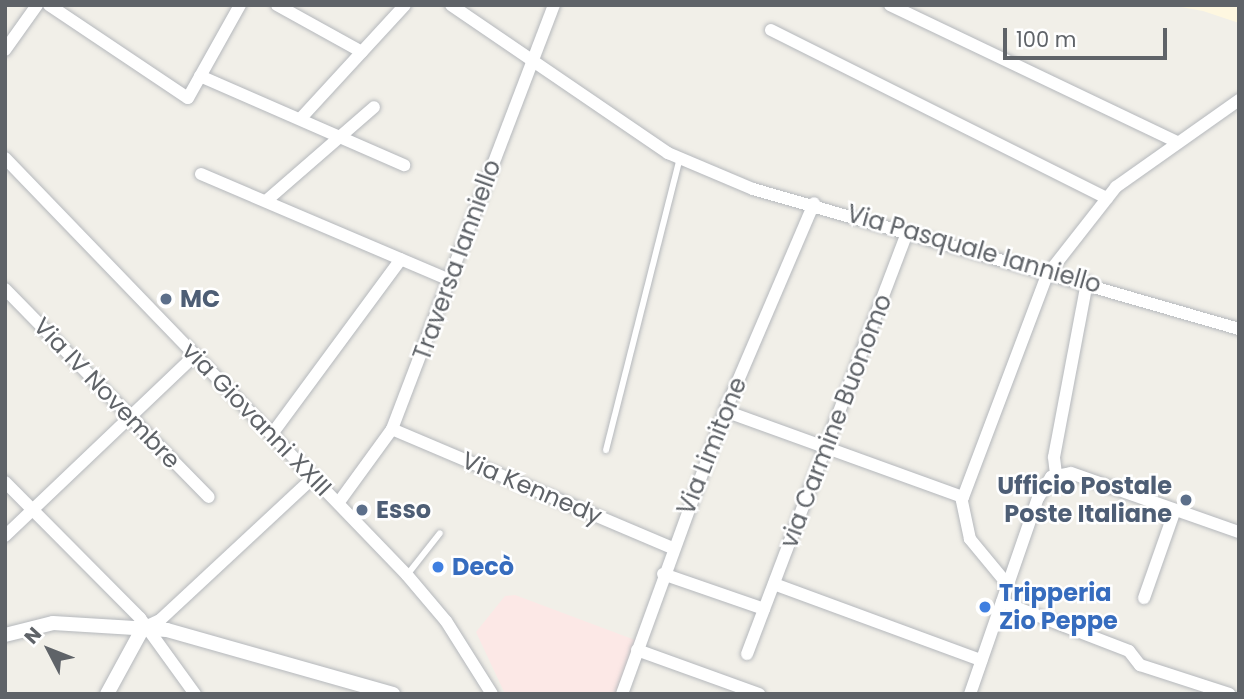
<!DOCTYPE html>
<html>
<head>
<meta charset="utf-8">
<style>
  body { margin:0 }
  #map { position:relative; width:1244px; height:699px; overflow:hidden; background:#f1efe8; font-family:Poppins,sans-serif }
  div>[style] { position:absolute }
  .commercial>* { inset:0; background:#fef7e0 }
  .medical>* { inset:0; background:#fce8e6 }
  .roads { filter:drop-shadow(0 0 2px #b5b8bc) drop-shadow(0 0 2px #b5b8bc) }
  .service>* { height:6px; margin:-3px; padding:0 3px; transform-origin:3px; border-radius:3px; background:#fff }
  .minor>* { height:12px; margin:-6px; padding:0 6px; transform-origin:6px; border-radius:6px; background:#fff }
  .tertiary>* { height:14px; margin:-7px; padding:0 7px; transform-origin:7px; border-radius:7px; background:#fff }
  .dots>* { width:19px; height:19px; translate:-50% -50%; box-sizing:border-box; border:4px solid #fff; border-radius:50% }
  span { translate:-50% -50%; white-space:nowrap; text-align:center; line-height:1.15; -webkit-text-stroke:5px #fff; paint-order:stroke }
  .street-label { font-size:24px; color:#5f6368 }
  .service-label { font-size:24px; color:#4e5e75; font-weight:700 }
  .left { translate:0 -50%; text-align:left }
  .right { translate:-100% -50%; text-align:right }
  .shop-label { font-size:24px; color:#366cbe; font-weight:700 }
  .frame { position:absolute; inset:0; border:7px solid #5f6368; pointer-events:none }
  .north { position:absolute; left:14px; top:615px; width:70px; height:70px; -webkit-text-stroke:5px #fff; paint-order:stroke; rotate:312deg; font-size:19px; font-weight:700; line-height:28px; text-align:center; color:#5f6368 }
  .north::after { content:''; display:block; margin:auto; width:24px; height:32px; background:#5f6368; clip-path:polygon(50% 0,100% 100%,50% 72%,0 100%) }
  .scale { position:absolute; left:1003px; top:28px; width:164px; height:32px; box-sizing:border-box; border:4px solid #5f6368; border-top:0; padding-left:9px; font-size:21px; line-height:24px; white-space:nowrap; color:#5f6368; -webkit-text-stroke:5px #fff; paint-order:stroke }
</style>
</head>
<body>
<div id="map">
  <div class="commercial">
    <i style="clip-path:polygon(1170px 5px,1239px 5px,1239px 23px,1203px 11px)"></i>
  </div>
  <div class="medical">
    <i style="clip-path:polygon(515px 595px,635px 640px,617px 694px,505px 694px,476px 632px,505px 596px)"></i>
  </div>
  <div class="roads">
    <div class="service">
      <i style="left:606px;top:450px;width:301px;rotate:-75.8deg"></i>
      <i style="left:407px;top:575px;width:53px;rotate:-51.8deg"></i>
    </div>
    <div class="minor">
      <i style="left:49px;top:5px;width:167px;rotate:33.8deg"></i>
      <i style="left:188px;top:98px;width:107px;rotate:-60.8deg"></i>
      <i style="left:277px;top:5px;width:97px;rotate:28.9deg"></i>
      <i style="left:451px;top:5px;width:263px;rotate:34.3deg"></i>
      <i style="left:668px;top:153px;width:92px;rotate:23deg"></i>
      <i style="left:753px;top:189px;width:506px;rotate:16.07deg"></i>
      <i style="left:890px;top:5px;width:316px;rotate:25.5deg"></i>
      <i style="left:771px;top:30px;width:376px;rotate:26.6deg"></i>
      <i style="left:5px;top:50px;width:55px;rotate:-54.6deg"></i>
      <i style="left:200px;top:76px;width:223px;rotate:23.6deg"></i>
      <i style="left:302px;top:117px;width:152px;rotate:-47.4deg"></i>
      <i style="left:5px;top:158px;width:579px;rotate:46.05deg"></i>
      <i style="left:407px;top:575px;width:60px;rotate:49.7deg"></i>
      <i style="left:446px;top:621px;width:86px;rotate:57.8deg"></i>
      <i style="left:201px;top:174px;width:271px;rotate:23.1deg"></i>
      <i style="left:266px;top:201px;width:143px;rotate:-41deg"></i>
      <i style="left:5px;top:289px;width:291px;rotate:45.6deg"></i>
      <i style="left:725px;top:411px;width:253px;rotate:19.9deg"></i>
      <i style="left:392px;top:429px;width:304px;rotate:23deg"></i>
      <i style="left:272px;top:434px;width:217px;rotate:-53.6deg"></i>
      <i style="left:1056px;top:474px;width:17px;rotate:-97deg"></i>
      <i style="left:1054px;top:457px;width:178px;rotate:-79.3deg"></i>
      <i style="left:5px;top:482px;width:192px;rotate:45.2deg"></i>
      <i style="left:140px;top:618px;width:94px;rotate:54.1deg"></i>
      <i style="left:339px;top:502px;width:90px;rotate:-54deg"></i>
      <i style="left:392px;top:429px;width:454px;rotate:-69.1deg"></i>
      <i style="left:5px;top:536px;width:262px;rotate:-43.6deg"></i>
      <i style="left:663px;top:574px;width:107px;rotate:19.1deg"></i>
      <i style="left:774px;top:584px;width:221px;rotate:20.2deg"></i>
      <i style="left:1008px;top:585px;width:60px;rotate:-129.6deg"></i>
      <i style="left:970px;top:539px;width:40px;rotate:-102deg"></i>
      <i style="left:962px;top:500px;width:241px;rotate:-69.3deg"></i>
      <i style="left:1047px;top:275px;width:112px;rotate:-51.9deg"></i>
      <i style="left:1116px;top:187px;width:151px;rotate:-35.3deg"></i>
      <i style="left:1144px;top:598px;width:93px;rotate:-70.6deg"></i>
      <i style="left:1002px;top:602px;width:136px;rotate:21.1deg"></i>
      <i style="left:1129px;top:651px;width:18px;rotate:52deg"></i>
      <i style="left:1140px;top:665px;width:94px;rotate:18deg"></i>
      <i style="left:143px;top:628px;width:19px;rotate:-25deg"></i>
      <i style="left:160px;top:620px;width:210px;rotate:-42.9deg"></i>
      <i style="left:637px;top:650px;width:130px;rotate:19.8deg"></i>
      <i style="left:747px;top:654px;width:451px;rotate:-69.2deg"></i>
      <i style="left:622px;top:694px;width:301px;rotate:-70deg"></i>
      <i style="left:725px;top:411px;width:226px;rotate:-66.8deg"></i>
      <i style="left:970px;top:694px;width:207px;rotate:-70.9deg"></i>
      <i style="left:1038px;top:498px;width:25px;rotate:-58deg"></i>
      <i style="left:1051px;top:477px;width:20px;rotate:-11deg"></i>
      <i style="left:1071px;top:473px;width:178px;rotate:19.4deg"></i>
    </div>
    <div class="tertiary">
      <i style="left:5px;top:635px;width:49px;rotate:-14deg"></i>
      <i style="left:53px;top:623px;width:114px;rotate:3.5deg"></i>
      <i style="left:167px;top:630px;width:235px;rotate:15.8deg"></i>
      <i style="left:107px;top:694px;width:75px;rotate:-61.4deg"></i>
    </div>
  </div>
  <div class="dots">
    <i style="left:166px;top:299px;background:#5c6f8a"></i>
    <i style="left:1186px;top:500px;background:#5c6f8a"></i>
    <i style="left:362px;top:510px;background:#5c6f8a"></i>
    <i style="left:438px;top:567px;background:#3f7fe0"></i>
    <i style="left:985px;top:607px;background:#3f7fe0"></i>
  </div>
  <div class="street-label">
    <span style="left:974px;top:249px;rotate:16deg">Via Pasquale Ianniello</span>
    <span style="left:457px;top:260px;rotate:-70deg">Traversa Ianniello</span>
    <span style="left:107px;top:393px;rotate:46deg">Via IV Novembre</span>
    <span style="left:257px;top:419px;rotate:46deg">via Giovanni XXIII</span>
    <span style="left:836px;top:421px;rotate:-69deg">via Carmine Buonomo</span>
    <span style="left:712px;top:446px;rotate:-68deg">Via Limitone</span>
    <span style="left:532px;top:488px;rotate:23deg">Via Kennedy</span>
  </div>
  <div class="service-label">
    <span class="left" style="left:180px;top:299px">MC</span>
    <span class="right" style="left:1172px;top:500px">Ufficio Postale<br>Poste Italiane</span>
    <span class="left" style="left:376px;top:510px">Esso</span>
  </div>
  <div class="shop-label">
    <span class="left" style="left:452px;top:567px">Decò</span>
    <span class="left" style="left:999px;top:607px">Tripperia<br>Zio Peppe</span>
  </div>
  <div class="frame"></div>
  <div class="north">N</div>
  <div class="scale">100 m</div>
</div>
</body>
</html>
